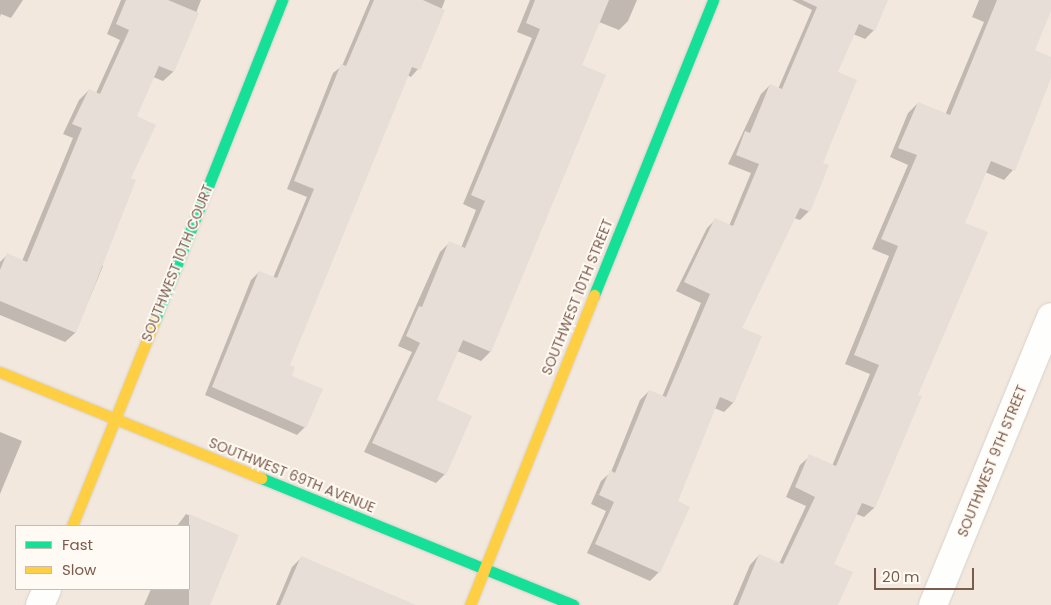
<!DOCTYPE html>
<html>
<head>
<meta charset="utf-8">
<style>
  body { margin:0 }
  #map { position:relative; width:1051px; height:605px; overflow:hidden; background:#f9f5f0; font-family:Poppins,sans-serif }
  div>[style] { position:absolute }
  .residential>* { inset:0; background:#f2e8de }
  .shadow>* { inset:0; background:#0003 }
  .building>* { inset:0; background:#e6ded7 }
  .roads { filter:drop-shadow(0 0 1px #d7d1cb) drop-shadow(0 0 1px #d7d1cb) }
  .street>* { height:28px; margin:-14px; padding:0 14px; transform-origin:14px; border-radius:14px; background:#fefefd }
  .fast>* { height:11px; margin:-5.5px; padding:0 5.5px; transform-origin:5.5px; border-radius:5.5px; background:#16e098 }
  .slow>* { height:11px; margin:-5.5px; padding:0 5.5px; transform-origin:5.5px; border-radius:5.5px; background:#ffcf43 }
  span { translate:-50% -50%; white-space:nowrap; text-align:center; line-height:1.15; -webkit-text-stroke:4px #fffaf3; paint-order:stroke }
  .street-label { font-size:14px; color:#7a5c4d }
  .legend { position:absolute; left:15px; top:525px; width:175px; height:65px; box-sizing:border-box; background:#fffaf3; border:1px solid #cabbb1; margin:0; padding:6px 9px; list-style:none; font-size:15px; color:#7a5c4d }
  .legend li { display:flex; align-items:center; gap:10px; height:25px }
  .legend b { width:25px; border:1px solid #cabbb1 }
  .scale { position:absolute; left:874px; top:568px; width:100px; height:22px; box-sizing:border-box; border:2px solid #7a5c4d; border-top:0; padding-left:6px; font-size:15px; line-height:18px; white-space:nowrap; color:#7a5c4d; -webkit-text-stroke:4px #fffaf3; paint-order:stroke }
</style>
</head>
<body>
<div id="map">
  <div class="residential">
    <i style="clip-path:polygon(evenodd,0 0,1051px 0,1051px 605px,0 605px,0 0,16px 526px,189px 526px,189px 589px,16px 589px,16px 526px)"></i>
  </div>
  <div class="shadow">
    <i style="clip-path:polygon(0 0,23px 0,11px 18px,1px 14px,0 17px)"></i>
    <i style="clip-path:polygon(121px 0,201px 0,173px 72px,163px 81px,153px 77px,136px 117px,130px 178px,100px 264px,103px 266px,75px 333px,65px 342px,0 315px,0 262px,7px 255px,22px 261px,73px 138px,63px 134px,79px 100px,89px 90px,96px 93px,120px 40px,107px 34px)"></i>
    <i style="clip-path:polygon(370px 0,445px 0,418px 69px,411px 77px,407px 75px,288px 366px,305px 427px,297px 435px,205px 395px,251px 280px,259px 272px,273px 278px,307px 197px,287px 189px,333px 73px,342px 66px)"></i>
    <i style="clip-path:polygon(530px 0,637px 0,628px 21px,619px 30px,599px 22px,581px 66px,605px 76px,490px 352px,481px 361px,457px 351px,435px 401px,445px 474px,436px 483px,364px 452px,412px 352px,398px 346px,440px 252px,449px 243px,461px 248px,476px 210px,463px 204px,532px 38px,517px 32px)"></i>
    <i style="clip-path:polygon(792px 0,886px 0,874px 30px,865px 39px,853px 34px,837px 73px,822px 163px,809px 211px,800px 220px,794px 218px,741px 329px,760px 337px,733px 403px,724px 412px,714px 408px,676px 502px,659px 572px,650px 581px,587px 553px,606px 511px,591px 504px,601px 481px,611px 472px,640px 400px,649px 391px,662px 397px,701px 303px,676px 291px,707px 228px,716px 219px,729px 226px,751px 173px,728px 164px,761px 94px,770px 85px,778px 89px,812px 10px)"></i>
    <i style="clip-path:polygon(979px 0,1051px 0,1051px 8px,1033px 51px,1051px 58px,1051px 75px,1013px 170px,1004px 180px,985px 172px,963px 224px,916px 395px,920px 397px,874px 508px,864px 517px,856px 514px,833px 565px,837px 605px,733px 605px,750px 565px,759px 555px,779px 564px,806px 506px,786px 497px,800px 465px,810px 456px,832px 466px,870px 374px,845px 364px,889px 256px,872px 249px,908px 165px,890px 157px,908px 113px,918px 103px,945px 115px,984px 22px,972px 17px)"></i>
    <i style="clip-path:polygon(0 432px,22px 441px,0 494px)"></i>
    <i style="clip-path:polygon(186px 514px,238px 536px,209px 605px,144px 605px,151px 589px,189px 589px,189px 526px,177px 526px)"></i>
    <i style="clip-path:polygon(301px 558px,393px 605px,276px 605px,292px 567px)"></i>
  </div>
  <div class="building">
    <i style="clip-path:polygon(126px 0,168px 0,199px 13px,174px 72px,159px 66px,137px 116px,156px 125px,131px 178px,136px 180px,76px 333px,0 301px,0 270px,7px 253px,27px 262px,82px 128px,72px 124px,89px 89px,100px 94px,129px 30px,116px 24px)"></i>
    <i style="clip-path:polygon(374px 0,423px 0,445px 10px,420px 70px,412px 67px,290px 365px,295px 367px,292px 376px,323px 389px,306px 428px,212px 387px,259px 271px,277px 278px,314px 189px,294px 181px,341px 64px,346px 66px)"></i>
    <i style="clip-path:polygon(535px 0,609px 0,582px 65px,606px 75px,491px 352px,463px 340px,437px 400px,472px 416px,446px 475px,372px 443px,420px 343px,406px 336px,419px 306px,422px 307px,449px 241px,465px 248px,485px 201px,471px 195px,540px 29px,526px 23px)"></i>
    <i style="clip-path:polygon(802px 0,888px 0,875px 31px,859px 24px,838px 72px,857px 80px,823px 163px,829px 165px,810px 212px,800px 208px,742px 328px,762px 336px,734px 403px,720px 397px,678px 501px,690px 507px,660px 573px,595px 544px,614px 502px,599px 495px,610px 470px,615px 473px,649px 390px,666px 397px,710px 294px,684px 282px,715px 218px,733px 226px,759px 164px,736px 155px,745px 131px,750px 133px,770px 84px,782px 89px,817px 7px)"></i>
    <i style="clip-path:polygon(997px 0,1051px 0,1051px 11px,1035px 50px,1051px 57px,1051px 78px,1015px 171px,991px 161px,965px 223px,988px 232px,918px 395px,922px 396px,875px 508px,862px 503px,834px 564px,853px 572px,838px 605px,738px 605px,759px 554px,783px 564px,815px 497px,795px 487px,809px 454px,836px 466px,879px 365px,854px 355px,898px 246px,881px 239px,917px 155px,898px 148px,918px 102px,950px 115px)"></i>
    <i style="clip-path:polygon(189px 514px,239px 535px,210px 605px,189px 605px)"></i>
    <i style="clip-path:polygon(301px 556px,416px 605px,280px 605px)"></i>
  </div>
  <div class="roads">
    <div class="street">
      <i style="left:40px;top:605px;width:17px;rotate:-66deg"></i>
      <i style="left:933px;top:605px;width:311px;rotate:-67.7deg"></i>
    </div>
    <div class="fast">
      <i style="left:594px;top:295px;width:318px;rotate:-68deg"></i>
      <i style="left:154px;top:322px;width:347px;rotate:-68.3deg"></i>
      <i style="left:261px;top:478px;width:337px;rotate:22.1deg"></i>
    </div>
    <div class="slow">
      <i style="left:0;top:372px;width:282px;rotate:22.1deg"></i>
      <i style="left:72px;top:526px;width:220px;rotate:-68.1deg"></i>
      <i style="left:470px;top:605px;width:334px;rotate:-68.2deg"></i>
    </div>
  </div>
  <div class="street-label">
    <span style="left:177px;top:263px;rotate:-68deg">SOUTHWEST 10TH COURT</span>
    <span style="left:577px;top:297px;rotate:-68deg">SOUTHWEST 10TH STREET</span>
    <span style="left:992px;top:461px;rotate:-68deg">SOUTHWEST 9TH STREET</span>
    <span style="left:292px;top:475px;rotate:22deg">SOUTHWEST 69TH AVENUE</span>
  </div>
  <ul class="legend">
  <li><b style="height:6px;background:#16e098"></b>Fast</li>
  <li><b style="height:6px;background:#ffcf43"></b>Slow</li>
  </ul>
  <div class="scale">20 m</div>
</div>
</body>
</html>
